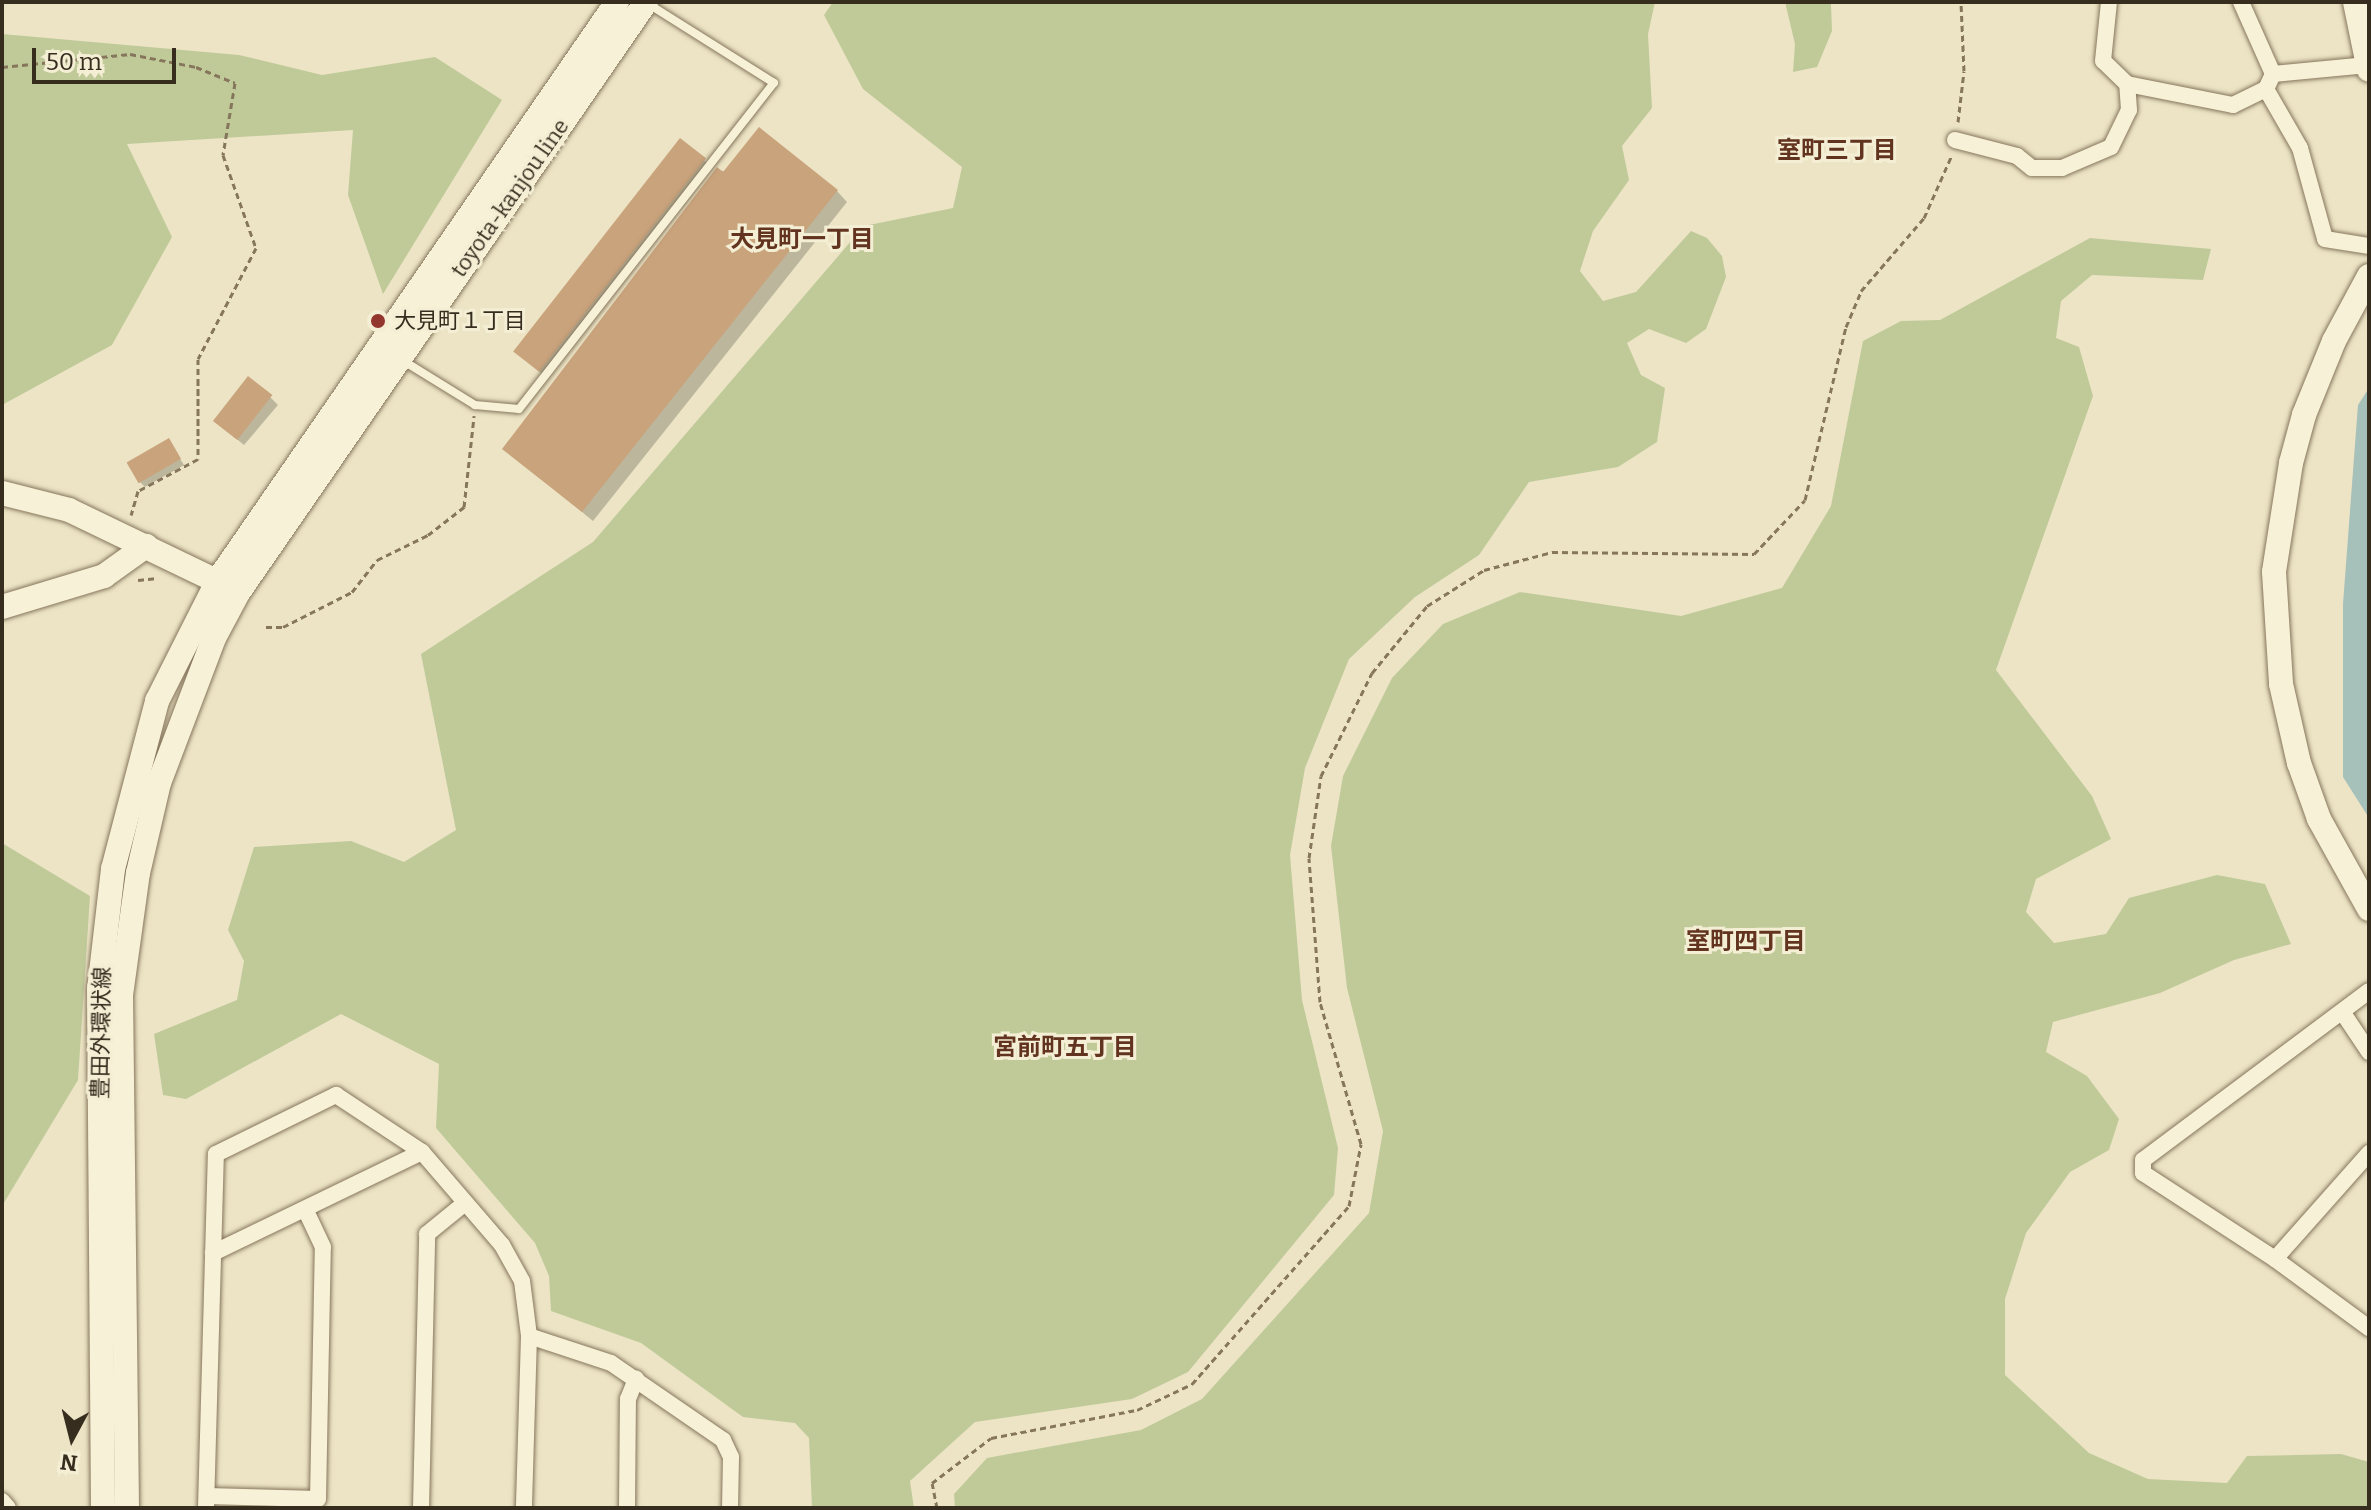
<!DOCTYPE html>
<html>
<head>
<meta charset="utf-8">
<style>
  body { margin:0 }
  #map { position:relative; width:2371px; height:1510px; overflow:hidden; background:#ece4c5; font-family:Bitter,"Noto Sans JP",serif }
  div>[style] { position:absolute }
  .green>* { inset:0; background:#c0ca99 }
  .water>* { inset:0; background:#a6c0ba }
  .shadow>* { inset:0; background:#0003 }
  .building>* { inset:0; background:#c9a37c; transform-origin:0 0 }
  .path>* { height:3px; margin-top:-1.5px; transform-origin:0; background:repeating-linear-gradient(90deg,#86765c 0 6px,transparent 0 10px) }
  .roads { filter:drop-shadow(0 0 2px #86765c) drop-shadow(0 0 2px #86765c) }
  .lane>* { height:8px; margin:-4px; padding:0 4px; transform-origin:4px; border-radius:4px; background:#f7f1d8 }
  .street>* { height:16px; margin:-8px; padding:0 8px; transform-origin:8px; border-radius:8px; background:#f7f1d8 }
  .secondary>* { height:24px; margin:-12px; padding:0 12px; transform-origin:12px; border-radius:12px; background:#f7f1d8 }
  .dots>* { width:22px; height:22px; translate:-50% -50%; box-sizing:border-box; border:4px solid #f4eed4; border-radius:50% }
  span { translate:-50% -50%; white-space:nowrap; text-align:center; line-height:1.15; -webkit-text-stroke:6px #f4eed4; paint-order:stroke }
  .street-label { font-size:22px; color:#372d1f }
  .poi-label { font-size:22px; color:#372d1f }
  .left { translate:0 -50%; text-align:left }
  .neighbourhood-label { font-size:24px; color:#623420; font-weight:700 }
  .frame { position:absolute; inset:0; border:4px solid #372d1f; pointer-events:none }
  .north { position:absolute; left:32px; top:1398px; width:80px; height:80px; -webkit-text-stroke:6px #f4eed4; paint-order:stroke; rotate:187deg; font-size:22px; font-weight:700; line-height:32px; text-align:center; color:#372d1f }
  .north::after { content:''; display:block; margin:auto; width:28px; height:36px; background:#372d1f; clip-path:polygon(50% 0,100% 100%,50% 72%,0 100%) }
  .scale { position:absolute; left:32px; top:48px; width:144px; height:36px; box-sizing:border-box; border:4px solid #372d1f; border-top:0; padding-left:10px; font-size:24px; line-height:28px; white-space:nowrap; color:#372d1f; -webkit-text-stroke:6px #f4eed4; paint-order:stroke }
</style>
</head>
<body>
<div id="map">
  <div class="green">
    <i style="clip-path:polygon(833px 2px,1655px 2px,1648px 34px,1652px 108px,1622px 146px,1629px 180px,1593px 231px,1580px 271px,1603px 301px,1636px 292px,1691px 231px,1707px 238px,1722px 256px,1726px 277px,1706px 329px,1686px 343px,1649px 329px,1627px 343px,1641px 375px,1665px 388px,1657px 442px,1618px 467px,1529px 482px,1479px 555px,1415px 597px,1349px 659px,1305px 768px,1290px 855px,1302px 1000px,1338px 1148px,1334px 1195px,1188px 1372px,1132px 1399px,975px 1422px,910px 1481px,914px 1508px,812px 1508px,809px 1438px,795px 1423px,743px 1417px,641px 1343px,551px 1311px,549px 1276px,535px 1243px,436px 1128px,439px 1064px,341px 1014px,186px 1099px,163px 1095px,154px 1034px,237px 1000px,244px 961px,228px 930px,254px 847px,351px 841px,404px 862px,456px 830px,421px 654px,593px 542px,864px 226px,953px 208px,962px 167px,863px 89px,824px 15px)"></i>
    <i style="clip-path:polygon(1785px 2px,1831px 4px,1832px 31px,1817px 67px,1793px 72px,1795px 44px)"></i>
    <i style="clip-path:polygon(2px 34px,239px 55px,322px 75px,435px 57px,502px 100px,383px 294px,348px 195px,353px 130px,127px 144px,172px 237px,112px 345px,2px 405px)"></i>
    <i style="clip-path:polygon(2090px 238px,2211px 249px,2203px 280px,2092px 275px,2061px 301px,2056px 338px,2079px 347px,2093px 396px,1996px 670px,2092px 796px,2111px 839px,2036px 879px,2026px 912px,2054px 943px,2106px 934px,2129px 898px,2217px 875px,2265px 884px,2291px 944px,2234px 960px,2160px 993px,2053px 1022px,2046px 1052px,2087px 1076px,2119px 1119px,2109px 1150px,2070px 1172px,2026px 1233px,2005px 1299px,2005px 1375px,2089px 1453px,2148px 1479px,2227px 1483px,2247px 1456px,2341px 1454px,2369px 1462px,2369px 1508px,955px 1508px,954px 1494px,987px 1458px,1141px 1430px,1202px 1399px,1369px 1213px,1383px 1131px,1347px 988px,1331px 846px,1343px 776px,1392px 678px,1443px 624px,1520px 592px,1681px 616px,1782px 588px,1831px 506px,1863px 341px,1901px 321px,1940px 320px)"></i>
    <i style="clip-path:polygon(2px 843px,90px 896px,78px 1080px,2px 1206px)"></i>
  </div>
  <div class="water">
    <i style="clip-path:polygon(2369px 388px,2369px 818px,2343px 777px,2343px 604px,2358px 405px)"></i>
  </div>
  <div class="shadow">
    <i style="clip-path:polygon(681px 141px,712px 167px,547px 378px,523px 358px)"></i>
    <i style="clip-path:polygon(718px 170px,837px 191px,847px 202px,593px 521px,505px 449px)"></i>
    <i style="clip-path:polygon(270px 397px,278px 405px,244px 445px,222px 427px)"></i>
    <i style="clip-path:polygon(168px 440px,184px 465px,145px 487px,140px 482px)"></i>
  </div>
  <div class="building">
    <i style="clip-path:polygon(759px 127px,838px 190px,582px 512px,502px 449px,717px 167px,723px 172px)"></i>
    <i style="left:680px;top:138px;width:33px;height:271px;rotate:38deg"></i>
    <i style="left:248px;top:376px;width:31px;height:57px;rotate:38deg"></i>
    <i style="left:169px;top:438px;width:24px;height:49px;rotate:60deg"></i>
  </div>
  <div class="path">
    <i style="left:2px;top:67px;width:129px;rotate:-5.8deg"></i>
    <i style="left:130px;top:54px;width:67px;rotate:11.1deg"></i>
    <i style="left:196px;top:67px;width:42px;rotate:22.3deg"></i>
    <i style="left:235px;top:83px;width:73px;rotate:99.5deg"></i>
    <i style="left:223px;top:155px;width:99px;rotate:70.5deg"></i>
    <i style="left:256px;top:248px;width:125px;rotate:117.6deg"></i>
    <i style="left:198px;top:359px;width:100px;rotate:90deg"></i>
    <i style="left:198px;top:459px;width:68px;rotate:151.9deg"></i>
    <i style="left:138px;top:491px;width:25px;rotate:106deg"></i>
    <i style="left:1958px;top:122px;width:51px;rotate:-83.3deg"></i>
    <i style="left:1964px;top:71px;width:69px;rotate:-92.5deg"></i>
    <i style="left:138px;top:580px;width:20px;rotate:-6deg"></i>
    <i style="left:266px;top:627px;width:17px"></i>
    <i style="left:283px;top:627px;width:77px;rotate:-26.9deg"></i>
    <i style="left:352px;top:592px;width:41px;rotate:-52deg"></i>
    <i style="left:377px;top:560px;width:57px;rotate:-26.1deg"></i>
    <i style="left:428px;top:535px;width:46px;rotate:-37.9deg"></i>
    <i style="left:464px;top:507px;width:92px;rotate:-83.7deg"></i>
    <i style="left:937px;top:1508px;width:25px;rotate:-101deg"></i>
    <i style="left:932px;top:1483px;width:74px;rotate:-37.3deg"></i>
    <i style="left:991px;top:1438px;width:149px;rotate:-10.9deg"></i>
    <i style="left:1137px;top:1410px;width:61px;rotate:-25.3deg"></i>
    <i style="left:1192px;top:1384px;width:237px;rotate:-48.6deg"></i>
    <i style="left:1349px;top:1206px;width:63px;rotate:-79deg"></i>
    <i style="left:1361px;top:1144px;width:148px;rotate:-106.1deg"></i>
    <i style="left:1320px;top:1002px;width:144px;rotate:-94.4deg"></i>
    <i style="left:1309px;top:858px;width:83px;rotate:-81.7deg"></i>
    <i style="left:1321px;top:776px;width:115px;rotate:-63.7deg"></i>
    <i style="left:1372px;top:673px;width:87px;rotate:-50.6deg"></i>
    <i style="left:1427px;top:606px;width:67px;rotate:-32.3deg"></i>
    <i style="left:1484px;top:570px;width:70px;rotate:-14.8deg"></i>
    <i style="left:1552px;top:552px;width:202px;rotate:0.6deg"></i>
    <i style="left:1754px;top:554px;width:74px;rotate:-46.6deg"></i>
    <i style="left:1805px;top:500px;width:178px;rotate:-76.7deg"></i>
    <i style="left:1846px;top:327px;width:39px;rotate:-67deg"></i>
    <i style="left:1861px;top:291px;width:96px;rotate:-49.2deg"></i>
    <i style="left:1924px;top:218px;width:67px;rotate:-66.1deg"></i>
  </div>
  <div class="roads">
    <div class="lane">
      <i style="left:402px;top:360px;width:86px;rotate:31.7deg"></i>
      <i style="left:475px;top:405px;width:44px;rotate:5.2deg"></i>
      <i style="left:519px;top:409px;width:414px;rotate:-52deg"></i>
      <i style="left:774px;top:83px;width:150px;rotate:-147.8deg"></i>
    </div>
    <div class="street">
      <i style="left:2241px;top:2px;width:79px;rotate:66deg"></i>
      <i style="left:2127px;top:84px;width:108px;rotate:11.2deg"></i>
      <i style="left:2233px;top:105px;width:37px;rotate:-26deg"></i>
      <i style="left:2266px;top:89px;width:17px;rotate:-65deg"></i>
      <i style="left:2273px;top:74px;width:95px;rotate:-5.4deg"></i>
      <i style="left:2266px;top:89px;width:68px;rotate:60deg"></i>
      <i style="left:2300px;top:148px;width:94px;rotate:74.6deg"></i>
      <i style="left:2325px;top:239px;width:45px;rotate:9deg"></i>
      <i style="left:1955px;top:140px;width:64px;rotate:14.5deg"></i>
      <i style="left:2017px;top:156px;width:19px;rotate:39deg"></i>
      <i style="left:2032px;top:168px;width:30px"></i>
      <i style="left:2062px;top:168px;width:53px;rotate:-23.2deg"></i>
      <i style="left:2111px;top:147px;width:41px;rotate:-64.1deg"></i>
      <i style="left:2129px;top:110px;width:26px;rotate:-94deg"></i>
      <i style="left:2127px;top:84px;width:33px;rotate:-136deg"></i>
      <i style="left:2103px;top:61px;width:59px;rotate:-84.2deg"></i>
      <i style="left:2369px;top:991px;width:282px;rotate:143.2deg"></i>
      <i style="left:2143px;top:1160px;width:13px;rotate:90deg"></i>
      <i style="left:2143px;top:1173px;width:158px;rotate:33.1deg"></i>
      <i style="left:2275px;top:1259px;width:117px;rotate:36.3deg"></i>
      <i style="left:2343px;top:1013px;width:47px;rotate:56.3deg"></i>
      <i style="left:213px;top:1253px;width:232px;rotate:-25.8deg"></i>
      <i style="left:2275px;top:1259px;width:142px;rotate:-48.4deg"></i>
      <i style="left:529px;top:1336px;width:86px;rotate:18.2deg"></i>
      <i style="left:611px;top:1363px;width:136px;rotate:34.5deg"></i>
      <i style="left:723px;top:1440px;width:19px;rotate:65deg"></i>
      <i style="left:731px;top:1457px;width:51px;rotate:91.1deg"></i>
      <i style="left:207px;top:1496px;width:111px;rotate:1.5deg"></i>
      <i style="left:318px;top:1499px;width:252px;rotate:-88.9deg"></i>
      <i style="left:323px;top:1247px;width:42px;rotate:-115.3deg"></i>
      <i style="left:2px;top:1501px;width:9px;rotate:49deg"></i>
      <i style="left:206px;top:1508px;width:354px;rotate:-88.4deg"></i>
      <i style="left:216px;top:1154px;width:134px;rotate:-26.2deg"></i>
      <i style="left:336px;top:1095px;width:103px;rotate:33.5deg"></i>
      <i style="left:422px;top:1152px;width:123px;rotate:49.3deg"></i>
      <i style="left:502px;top:1245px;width:41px;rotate:60.9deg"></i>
      <i style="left:522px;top:1281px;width:55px;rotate:82.7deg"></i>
      <i style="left:529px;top:1336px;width:172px;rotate:91.7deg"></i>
      <i style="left:421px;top:1508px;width:274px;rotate:-88.7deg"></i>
      <i style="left:427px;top:1234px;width:49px;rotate:-39.2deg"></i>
      <i style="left:627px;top:1508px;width:109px;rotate:-89.5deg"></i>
      <i style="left:628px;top:1399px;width:22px;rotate:-68deg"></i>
    </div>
    <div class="secondary">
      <i style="left:2355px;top:2px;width:69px;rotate:78.4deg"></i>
      <i style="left:2369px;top:276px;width:74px;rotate:118.3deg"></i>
      <i style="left:2334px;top:341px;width:80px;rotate:112.1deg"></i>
      <i style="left:2304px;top:415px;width:50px;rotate:105.2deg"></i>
      <i style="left:2291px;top:463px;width:110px;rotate:98.9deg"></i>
      <i style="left:2274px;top:572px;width:112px;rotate:86.4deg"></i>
      <i style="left:2281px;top:684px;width:81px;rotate:77.2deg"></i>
      <i style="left:2299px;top:763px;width:59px;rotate:70.3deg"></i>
      <i style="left:2319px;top:819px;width:103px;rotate:60.9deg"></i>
      <i style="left:2px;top:493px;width:69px;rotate:14.2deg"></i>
      <i style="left:69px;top:510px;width:178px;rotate:25.7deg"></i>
      <i style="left:2px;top:607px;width:107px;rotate:-16.9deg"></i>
      <i style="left:104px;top:576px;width:52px;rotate:-35.5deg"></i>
      <i style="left:103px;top:1508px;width:518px;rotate:-90.44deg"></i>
      <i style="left:99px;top:990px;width:122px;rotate:-83.4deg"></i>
      <i style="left:113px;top:869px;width:174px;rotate:-75.3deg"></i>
      <i style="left:157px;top:701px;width:136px;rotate:-63.2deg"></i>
      <i style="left:218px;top:580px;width:702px;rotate:-55.38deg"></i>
      <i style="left:127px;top:1508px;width:513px;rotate:-90.67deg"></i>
      <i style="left:121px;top:995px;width:123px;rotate:-82.1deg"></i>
      <i style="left:138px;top:873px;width:92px;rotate:-76.9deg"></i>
      <i style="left:159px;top:783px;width:155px;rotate:-69.2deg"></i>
      <i style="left:214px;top:638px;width:51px;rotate:-61.9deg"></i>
      <i style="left:238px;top:593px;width:718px;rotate:-55.38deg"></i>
    </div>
  </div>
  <div class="dots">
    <i style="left:378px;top:321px;background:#93362e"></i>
  </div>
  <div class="street-label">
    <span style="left:510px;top:198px;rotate:-55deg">toyota-kanjou line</span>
    <span style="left:101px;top:1033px;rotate:-89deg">豊田外環状線</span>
  </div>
  <div class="poi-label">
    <span class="left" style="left:394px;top:321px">大見町１丁目</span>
  </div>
  <div class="neighbourhood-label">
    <span style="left:1837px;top:151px">室町三丁目</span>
    <span style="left:802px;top:240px">大見町一丁目</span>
    <span style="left:1746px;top:942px">室町四丁目</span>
    <span style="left:1065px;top:1048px">宮前町五丁目</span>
  </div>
  <div class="frame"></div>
  <div class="north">N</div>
  <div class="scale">50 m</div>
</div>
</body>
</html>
